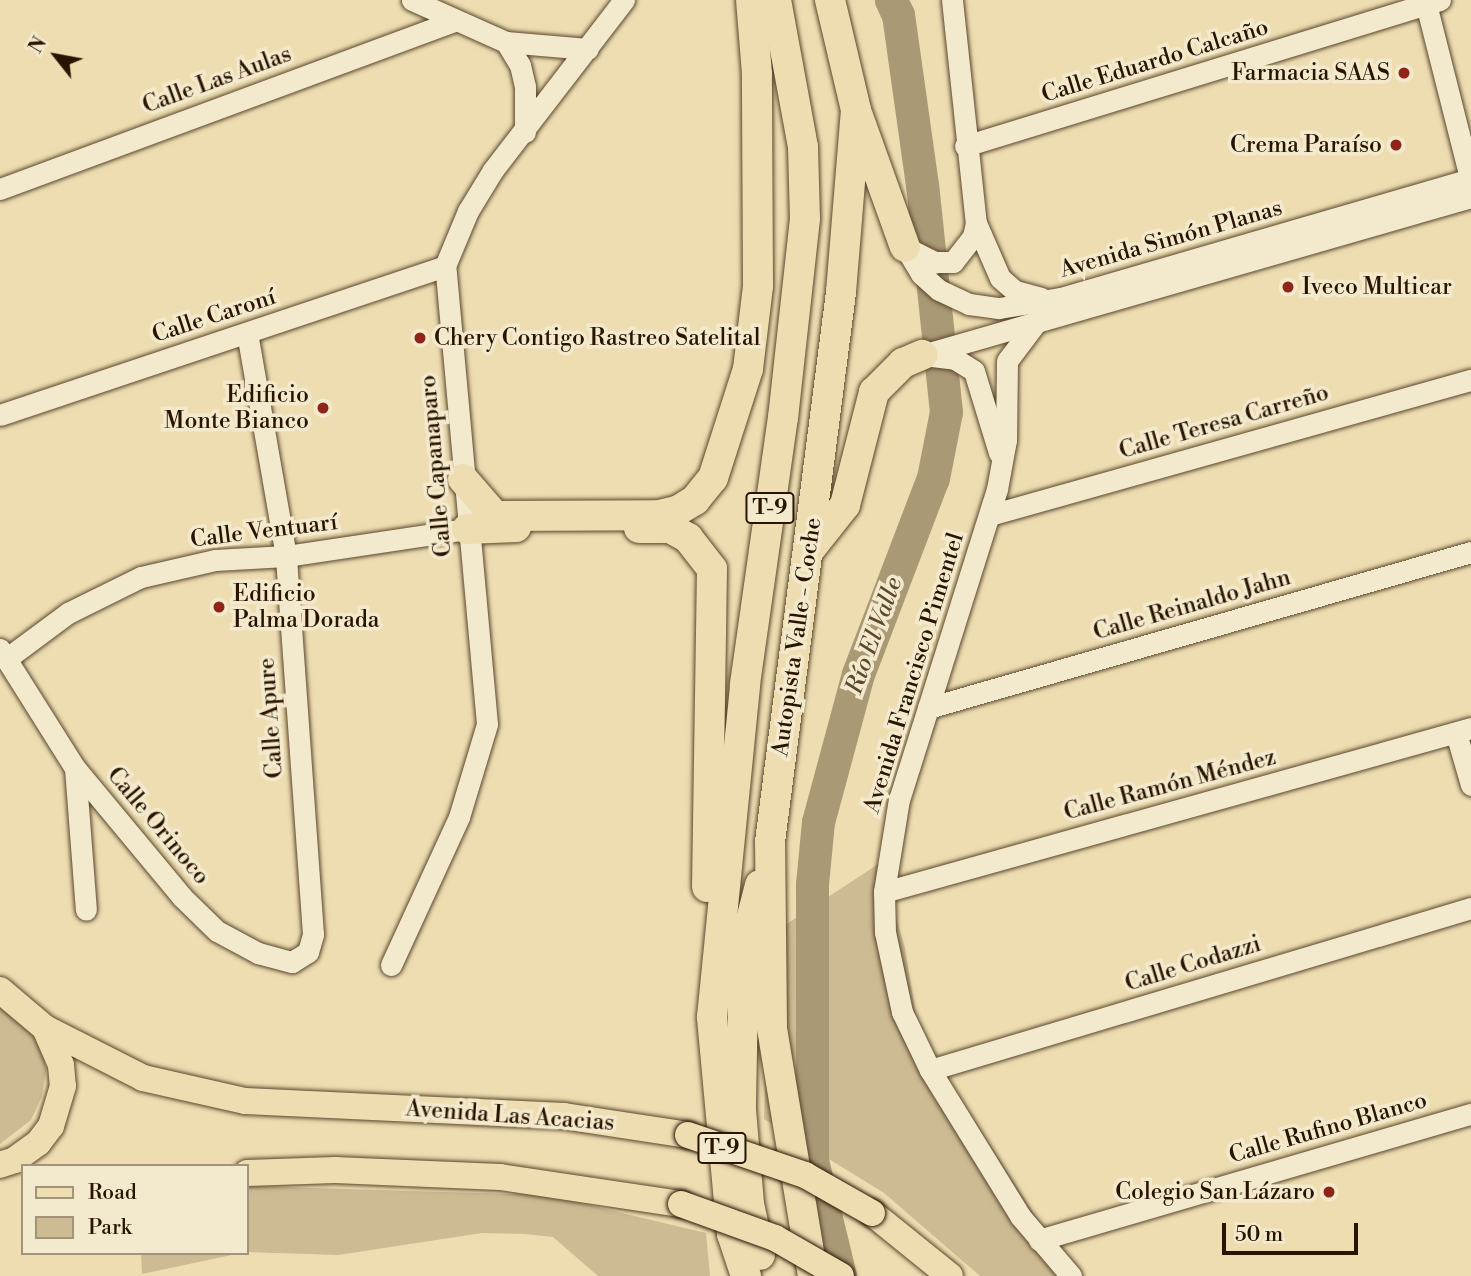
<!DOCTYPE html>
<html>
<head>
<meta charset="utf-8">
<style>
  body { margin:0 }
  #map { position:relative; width:1471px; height:1276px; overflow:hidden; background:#edddb1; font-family:"Libre Bodoni",serif }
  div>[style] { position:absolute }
  .green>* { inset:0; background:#ccbb93 }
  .river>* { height:33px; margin:-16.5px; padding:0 16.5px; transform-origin:16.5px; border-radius:16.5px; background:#aa9975 }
  .roads { filter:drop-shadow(0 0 2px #59462c) drop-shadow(0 0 2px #59462c) }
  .minor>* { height:21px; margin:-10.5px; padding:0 10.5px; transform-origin:10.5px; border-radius:10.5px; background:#f3e9cc }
  .major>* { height:26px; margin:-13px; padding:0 13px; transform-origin:13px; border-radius:13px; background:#edddb1 }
  .highway>* { height:30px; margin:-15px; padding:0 15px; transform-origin:15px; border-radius:15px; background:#edddb1 }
  .bridges { filter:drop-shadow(0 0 2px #281400) drop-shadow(0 0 2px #281400) }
  .major-bridge>* { height:26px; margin:-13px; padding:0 13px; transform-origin:13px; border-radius:13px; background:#edddb1 }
  .dots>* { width:19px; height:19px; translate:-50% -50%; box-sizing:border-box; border:4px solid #f3e9cc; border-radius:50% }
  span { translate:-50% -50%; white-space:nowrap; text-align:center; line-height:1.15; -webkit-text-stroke:7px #f3e9cc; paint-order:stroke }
  .shield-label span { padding:2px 5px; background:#f3e9cc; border:2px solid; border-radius:5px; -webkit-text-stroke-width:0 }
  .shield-label { font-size:21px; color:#281400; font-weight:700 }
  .street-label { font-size:23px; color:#281400 }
  .poi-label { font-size:23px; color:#281400 }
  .right { translate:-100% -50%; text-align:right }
  .left { translate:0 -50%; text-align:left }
  .water-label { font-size:24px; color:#5c492f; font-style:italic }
  .legend { position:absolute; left:21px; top:1164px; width:228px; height:91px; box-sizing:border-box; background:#f3e9cc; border:2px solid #a2947a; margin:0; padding:9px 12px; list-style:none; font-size:21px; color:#281400 }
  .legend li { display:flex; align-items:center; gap:14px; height:35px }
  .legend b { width:35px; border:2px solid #a2947a }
  .north { position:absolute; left:21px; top:21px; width:70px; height:70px; -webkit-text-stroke:5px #f3e9cc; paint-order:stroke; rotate:301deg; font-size:19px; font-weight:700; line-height:28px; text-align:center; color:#281400 }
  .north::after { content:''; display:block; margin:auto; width:24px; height:32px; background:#281400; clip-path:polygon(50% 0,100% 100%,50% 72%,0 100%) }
  .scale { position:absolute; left:1222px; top:1223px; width:136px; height:32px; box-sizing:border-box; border:4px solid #281400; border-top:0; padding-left:9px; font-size:21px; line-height:24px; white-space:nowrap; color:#281400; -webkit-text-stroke:5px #f3e9cc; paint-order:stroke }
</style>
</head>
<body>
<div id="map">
  <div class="green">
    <i style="clip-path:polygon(880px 863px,905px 948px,919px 1034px,1074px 1276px,980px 1276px,884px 1193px,764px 1119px,770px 935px)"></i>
    <i style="clip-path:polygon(0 998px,42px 1044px,46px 1070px,42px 1096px,31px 1120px,0 1144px)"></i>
    <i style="clip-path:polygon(247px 1186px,546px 1195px,706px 1233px,710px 1276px,598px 1276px,553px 1237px,525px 1234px,482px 1233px,338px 1255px,247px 1252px)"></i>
    <i style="clip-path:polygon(141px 1253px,241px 1253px,142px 1274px)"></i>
  </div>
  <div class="river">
    <i style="left:840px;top:1276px;width:119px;rotate:-103.6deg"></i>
    <i style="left:812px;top:1160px;width:276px;rotate:-90deg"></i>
    <i style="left:812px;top:884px;width:62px;rotate:-84.5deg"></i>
    <i style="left:818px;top:822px;width:153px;rotate:-74.9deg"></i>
    <i style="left:858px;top:674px;width:210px;rotate:-69.1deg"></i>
    <i style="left:933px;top:478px;width:67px;rotate:-78.9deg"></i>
    <i style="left:946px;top:412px;width:228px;rotate:-96deg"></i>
    <i style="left:922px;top:185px;width:172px;rotate:-98deg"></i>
    <i style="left:898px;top:15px;width:17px;rotate:-115deg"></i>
  </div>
  <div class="roads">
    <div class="minor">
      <i style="left:412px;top:0;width:103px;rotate:24.1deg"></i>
      <i style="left:506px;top:42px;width:82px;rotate:4.9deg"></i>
      <i style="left:952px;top:0;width:224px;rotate:83.9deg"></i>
      <i style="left:976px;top:223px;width:60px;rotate:66.4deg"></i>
      <i style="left:1000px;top:278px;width:20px;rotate:41deg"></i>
      <i style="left:1015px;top:291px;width:27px;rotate:15deg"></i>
      <i style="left:1425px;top:0;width:188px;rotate:75.8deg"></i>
      <i style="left:506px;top:42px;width:27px;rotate:59deg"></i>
      <i style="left:520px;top:65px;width:22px;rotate:77deg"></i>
      <i style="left:525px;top:86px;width:46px;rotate:90deg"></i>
      <i style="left:965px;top:146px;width:497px;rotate:-17.1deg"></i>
      <i style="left:0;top:189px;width:483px;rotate:-20.3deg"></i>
      <i style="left:905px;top:247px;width:31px;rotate:59deg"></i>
      <i style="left:921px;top:274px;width:24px;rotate:42deg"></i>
      <i style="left:939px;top:290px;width:33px;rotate:25deg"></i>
      <i style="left:969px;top:304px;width:30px;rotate:8deg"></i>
      <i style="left:999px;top:308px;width:63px;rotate:-9.2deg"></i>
      <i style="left:1061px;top:298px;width:427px;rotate:-16.2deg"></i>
      <i style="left:905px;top:247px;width:34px;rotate:27deg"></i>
      <i style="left:935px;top:262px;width:18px"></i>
      <i style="left:953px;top:262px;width:33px;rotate:-52deg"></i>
      <i style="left:973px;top:236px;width:13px;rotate:-77deg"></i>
      <i style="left:1035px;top:324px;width:46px;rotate:127.1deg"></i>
      <i style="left:1007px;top:361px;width:79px;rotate:90.7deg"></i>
      <i style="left:1006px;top:440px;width:50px;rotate:100.4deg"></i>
      <i style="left:997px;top:489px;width:325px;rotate:107.5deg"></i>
      <i style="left:899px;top:799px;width:94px;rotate:99.2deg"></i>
      <i style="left:884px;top:892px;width:40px;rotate:88.6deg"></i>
      <i style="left:885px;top:932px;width:82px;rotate:78deg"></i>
      <i style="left:902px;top:1012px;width:64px;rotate:64.2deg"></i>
      <i style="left:930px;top:1070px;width:172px;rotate:58.3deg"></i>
      <i style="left:1020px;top:1216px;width:79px;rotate:49.6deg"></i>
      <i style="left:922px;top:355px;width:571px;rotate:-16.06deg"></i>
      <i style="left:932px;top:356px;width:23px;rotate:7deg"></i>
      <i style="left:955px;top:359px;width:22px;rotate:32deg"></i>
      <i style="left:974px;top:371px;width:86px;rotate:73deg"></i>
      <i style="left:0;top:415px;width:469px;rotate:-18.5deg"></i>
      <i style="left:990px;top:515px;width:500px;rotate:-15.7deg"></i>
      <i style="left:0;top:649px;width:141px;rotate:57.8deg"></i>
      <i style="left:75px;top:768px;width:168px;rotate:50.3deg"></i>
      <i style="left:182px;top:897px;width:49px;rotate:44.2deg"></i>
      <i style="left:217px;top:931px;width:47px;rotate:28.2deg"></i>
      <i style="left:258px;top:953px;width:35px;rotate:15deg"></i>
      <i style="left:292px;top:962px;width:19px;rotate:-32deg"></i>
      <i style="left:308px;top:952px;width:19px;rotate:-74deg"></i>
      <i style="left:313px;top:934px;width:379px;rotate:-94.1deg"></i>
      <i style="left:286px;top:556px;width:226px;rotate:-99.9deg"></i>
      <i style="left:6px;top:659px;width:77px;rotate:-36.6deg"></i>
      <i style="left:68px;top:613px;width:81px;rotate:-26.3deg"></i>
      <i style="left:141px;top:577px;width:76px;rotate:-12.9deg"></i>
      <i style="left:215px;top:560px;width:71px;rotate:-3.2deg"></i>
      <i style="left:286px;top:556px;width:183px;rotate:-8.5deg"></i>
      <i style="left:928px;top:708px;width:565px;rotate:-16.03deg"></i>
      <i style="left:1456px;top:733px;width:54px;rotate:73.9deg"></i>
      <i style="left:75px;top:768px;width:142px;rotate:85.6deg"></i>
      <i style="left:884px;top:892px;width:609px;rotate:-15.61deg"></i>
      <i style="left:391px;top:965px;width:163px;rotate:-65.3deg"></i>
      <i style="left:459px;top:817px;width:97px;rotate:-73.2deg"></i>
      <i style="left:487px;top:724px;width:460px;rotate:-95.2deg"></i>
      <i style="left:445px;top:266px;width:60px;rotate:-67.3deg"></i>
      <i style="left:468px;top:211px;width:48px;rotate:-58.6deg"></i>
      <i style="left:493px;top:170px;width:215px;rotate:-52.4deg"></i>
      <i style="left:930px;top:1070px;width:565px;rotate:-16.67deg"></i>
      <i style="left:1039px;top:1240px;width:450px;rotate:-16.3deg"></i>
    </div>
    <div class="major">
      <i style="left:0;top:990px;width:59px;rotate:40.2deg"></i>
      <i style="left:45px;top:1028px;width:40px;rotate:66.6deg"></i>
      <i style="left:61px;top:1065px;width:21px;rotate:85deg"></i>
      <i style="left:63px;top:1086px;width:42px;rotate:106.7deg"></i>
      <i style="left:51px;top:1126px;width:21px;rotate:127deg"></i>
      <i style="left:38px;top:1143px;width:29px;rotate:144deg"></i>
      <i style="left:15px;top:1160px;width:16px;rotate:162deg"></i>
      <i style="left:45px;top:1028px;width:110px;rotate:27deg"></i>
      <i style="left:143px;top:1078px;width:105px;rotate:12.7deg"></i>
      <i style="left:245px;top:1101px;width:319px;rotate:2.7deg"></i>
      <i style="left:564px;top:1116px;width:125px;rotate:8.7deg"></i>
      <i style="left:247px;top:1173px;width:88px;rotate:-2deg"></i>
      <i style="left:335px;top:1170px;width:165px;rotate:2.4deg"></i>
      <i style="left:500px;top:1177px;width:183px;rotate:8.5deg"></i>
      <i style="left:872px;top:1213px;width:100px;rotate:38.9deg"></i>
    </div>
    <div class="highway">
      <i style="left:858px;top:116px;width:139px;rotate:70.3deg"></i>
      <i style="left:463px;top:479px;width:49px;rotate:49.1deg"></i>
      <i style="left:495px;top:516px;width:164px;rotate:-0.3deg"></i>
      <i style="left:659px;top:515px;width:18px;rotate:-13deg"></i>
      <i style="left:677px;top:511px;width:21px;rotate:-31deg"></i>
      <i style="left:695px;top:500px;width:28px;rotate:-51deg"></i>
      <i style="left:713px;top:478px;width:114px;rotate:-72.2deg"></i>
      <i style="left:748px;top:369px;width:84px;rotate:-83.1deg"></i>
      <i style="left:758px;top:286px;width:212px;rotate:-90.3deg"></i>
      <i style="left:757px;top:74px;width:74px;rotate:-94.6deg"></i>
      <i style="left:639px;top:528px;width:31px"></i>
      <i style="left:670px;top:528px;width:21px;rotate:29deg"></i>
      <i style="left:688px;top:538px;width:39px;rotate:52deg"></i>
      <i style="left:712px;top:569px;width:318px;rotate:90.9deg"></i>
      <i style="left:467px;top:529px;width:49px;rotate:-2.3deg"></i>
      <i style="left:811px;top:548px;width:55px;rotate:-51.7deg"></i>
      <i style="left:845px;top:505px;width:117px;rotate:-75.6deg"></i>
      <i style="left:874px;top:392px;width:41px;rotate:-45deg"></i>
      <i style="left:903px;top:363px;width:21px;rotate:-23deg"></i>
      <i style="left:760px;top:885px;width:64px;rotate:104.5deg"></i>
      <i style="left:744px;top:947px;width:163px;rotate:91.1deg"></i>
      <i style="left:741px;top:1110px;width:94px;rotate:85.1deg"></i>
      <i style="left:749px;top:1204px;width:52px;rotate:77.8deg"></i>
      <i style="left:746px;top:1276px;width:44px;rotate:-108.4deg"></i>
      <i style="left:732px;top:1234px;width:218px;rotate:-95.3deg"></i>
      <i style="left:712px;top:1017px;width:335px;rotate:-84.3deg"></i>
      <i style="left:745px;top:684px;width:269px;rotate:-81.9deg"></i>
      <i style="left:783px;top:418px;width:200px;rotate:-83.7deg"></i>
      <i style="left:805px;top:219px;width:72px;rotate:-91.6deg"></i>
      <i style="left:803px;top:147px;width:149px;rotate:-100.4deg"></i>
      <i style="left:813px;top:1276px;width:252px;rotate:-99.4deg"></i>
      <i style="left:772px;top:1027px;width:185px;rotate:-90.6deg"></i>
      <i style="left:770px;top:842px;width:555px;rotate:-82.64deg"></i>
      <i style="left:841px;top:292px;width:183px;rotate:-85.3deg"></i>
      <i style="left:856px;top:110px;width:113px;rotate:-103.3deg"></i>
    </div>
  </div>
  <div class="bridges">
    <div class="major-bridge">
      <i style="left:688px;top:1135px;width:124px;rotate:18.9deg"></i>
      <i style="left:805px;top:1175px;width:77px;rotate:29.6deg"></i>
      <i style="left:681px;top:1204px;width:100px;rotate:19.9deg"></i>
      <i style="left:775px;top:1238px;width:76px;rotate:29.9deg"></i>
    </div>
  </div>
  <div class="dots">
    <i style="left:1404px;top:73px;background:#8f2418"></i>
    <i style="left:1396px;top:145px;background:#8f2418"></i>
    <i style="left:1288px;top:287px;background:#8f2418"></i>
    <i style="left:420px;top:338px;background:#8f2418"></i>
    <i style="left:323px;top:408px;background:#8f2418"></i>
    <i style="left:219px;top:607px;background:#8f2418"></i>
    <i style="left:1329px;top:1192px;background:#8f2418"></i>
  </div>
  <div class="shield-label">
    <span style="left:770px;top:508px">T-9</span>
    <span style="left:722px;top:1148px">T-9</span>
  </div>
  <div class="street-label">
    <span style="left:1155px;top:61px;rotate:-17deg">Calle Eduardo Calcaño</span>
    <span style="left:217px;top:80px;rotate:-20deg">Calle Las Aulas</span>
    <span style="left:1171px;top:239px;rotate:-16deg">Avenida Simón Planas</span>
    <span style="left:214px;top:316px;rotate:-18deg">Calle Caroní</span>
    <span style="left:1224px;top:422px;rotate:-16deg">Calle Teresa Carreño</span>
    <span style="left:436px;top:466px;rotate:-95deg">Calle Capanaparo</span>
    <span style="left:264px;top:531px;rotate:-7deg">Calle Ventuarí</span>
    <span style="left:1192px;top:605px;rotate:-16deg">Calle Reinaldo Jahn</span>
    <span style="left:797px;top:637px;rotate:-82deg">Autopista Valle - Coche</span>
    <span style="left:914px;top:673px;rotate:-73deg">Avenida Francisco Pimentel</span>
    <span style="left:271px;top:718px;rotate:-94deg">Calle Apure</span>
    <span style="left:1170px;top:785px;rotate:-15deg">Calle Ramón Méndez</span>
    <span style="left:158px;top:826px;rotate:50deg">Calle Orinoco</span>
    <span style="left:1193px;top:964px;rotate:-17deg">Calle Codazzi</span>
    <span style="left:510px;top:1116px;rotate:4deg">Avenida Las Acacias</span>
    <span style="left:1328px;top:1128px;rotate:-16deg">Calle Rufino Blanco</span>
  </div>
  <div class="poi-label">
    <span class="right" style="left:1390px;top:73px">Farmacia SAAS</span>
    <span class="right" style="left:1382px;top:145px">Crema Paraíso</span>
    <span class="left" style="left:1302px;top:287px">Iveco Multicar</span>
    <span class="left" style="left:434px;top:338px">Chery Contigo Rastreo Satelital</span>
    <span class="right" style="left:309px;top:408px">Edificio<br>Monte Bianco</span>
    <span class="left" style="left:233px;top:607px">Edificio<br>Palma Dorada</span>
    <span class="right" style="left:1315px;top:1192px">Colegio San Lázaro</span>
  </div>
  <div class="water-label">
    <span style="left:875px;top:636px;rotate:-70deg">Río El Valle</span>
  </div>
  <ul class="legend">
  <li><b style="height:9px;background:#edddb1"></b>Road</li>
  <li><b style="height:19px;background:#ccbb93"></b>Park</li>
  </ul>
  <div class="north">N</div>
  <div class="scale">50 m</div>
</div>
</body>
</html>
